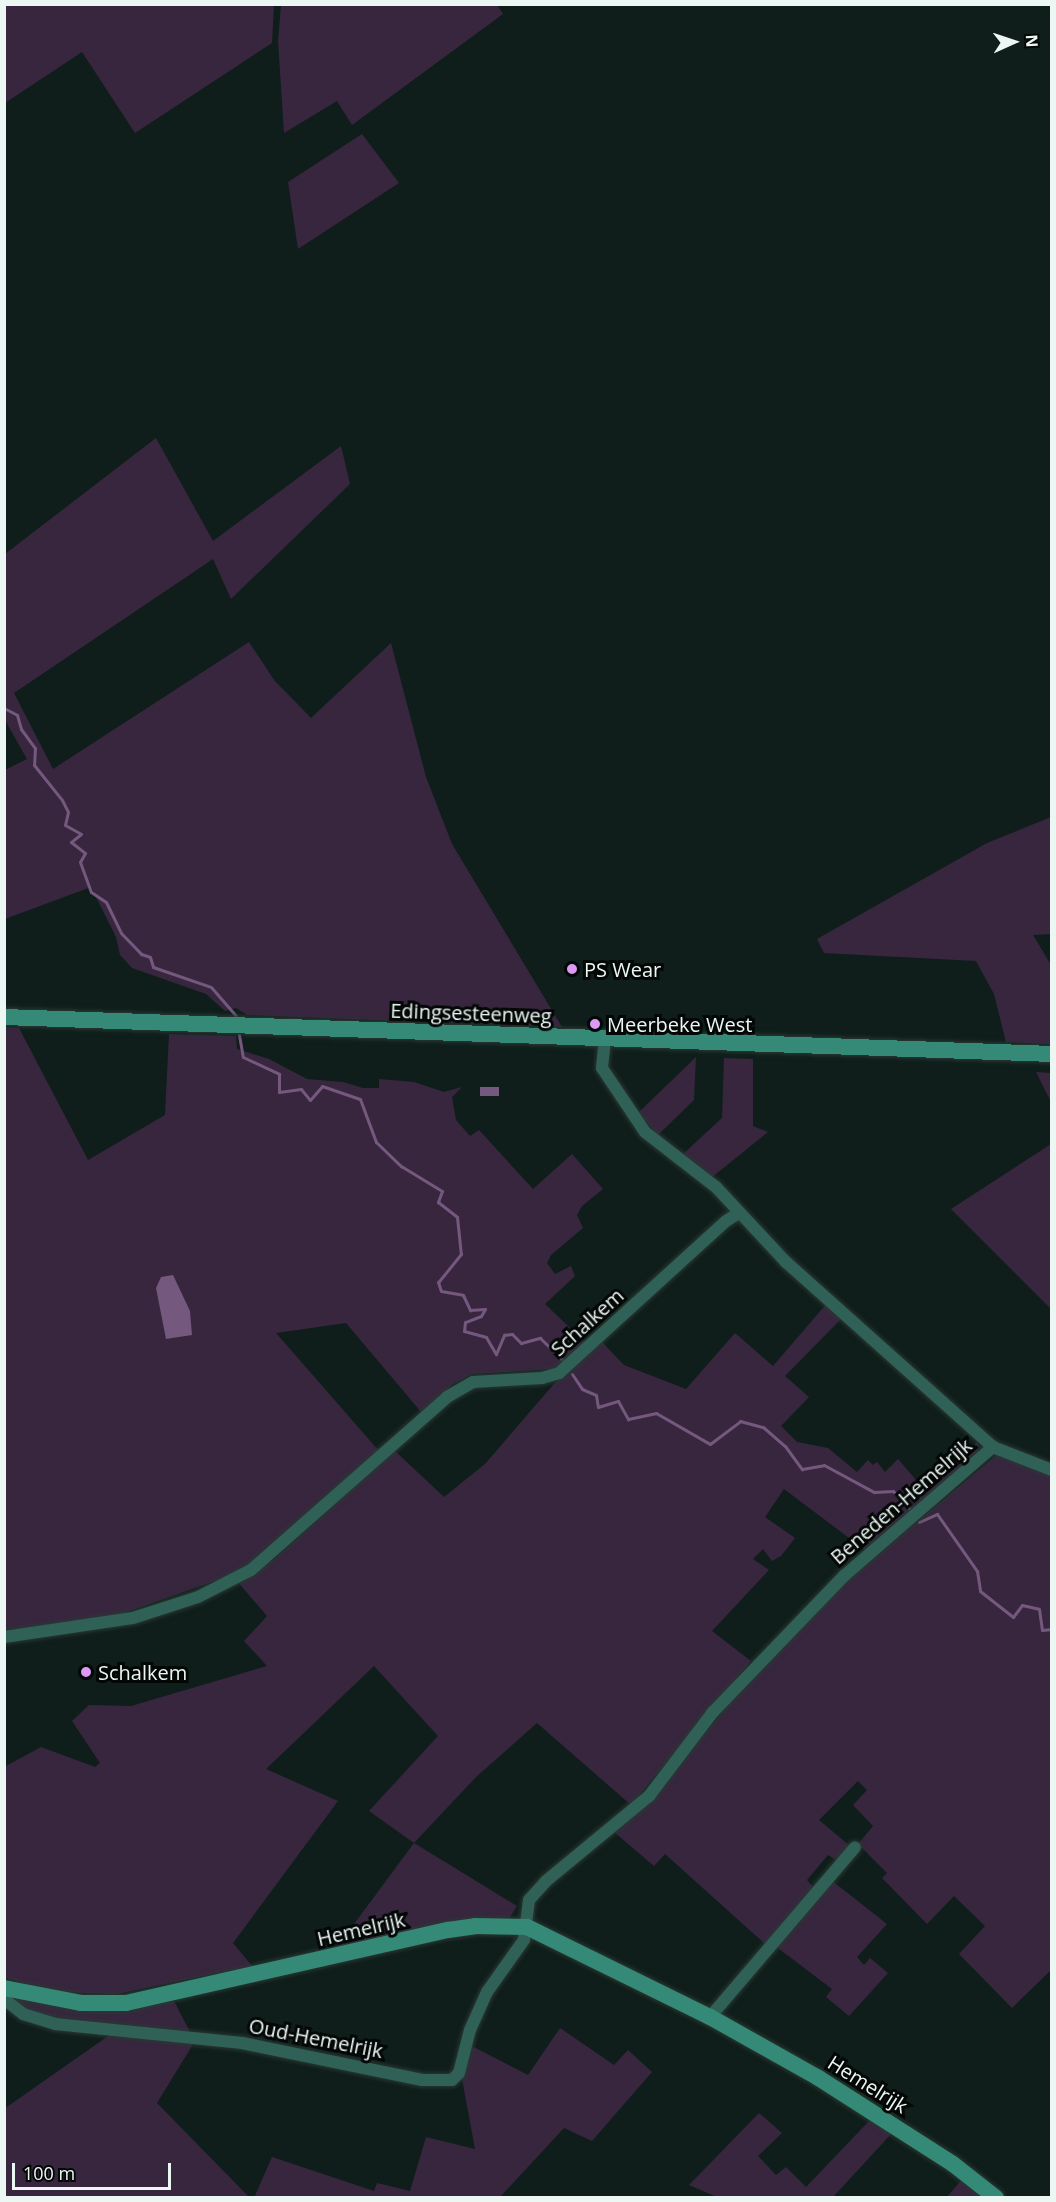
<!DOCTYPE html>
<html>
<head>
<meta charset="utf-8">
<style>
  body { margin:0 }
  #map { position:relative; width:1056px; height:2202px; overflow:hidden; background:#0f1e1a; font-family:"Open Sans",sans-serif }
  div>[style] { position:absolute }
  .green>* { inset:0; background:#38263f }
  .water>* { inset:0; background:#74587e; transform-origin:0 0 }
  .stream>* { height:3px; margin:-1.5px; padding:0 1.5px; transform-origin:1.5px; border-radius:1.5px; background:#74587e }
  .roads { filter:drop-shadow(0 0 2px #2a3834) drop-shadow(0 0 2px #2a3834) }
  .street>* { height:12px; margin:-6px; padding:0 6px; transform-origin:6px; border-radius:6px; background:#306156 }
  .secondary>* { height:16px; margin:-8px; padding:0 8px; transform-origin:8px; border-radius:8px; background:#358a77 }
  .dots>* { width:16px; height:16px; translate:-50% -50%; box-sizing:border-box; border:3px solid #030706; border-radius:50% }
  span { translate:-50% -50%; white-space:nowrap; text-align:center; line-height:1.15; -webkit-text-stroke:6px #030706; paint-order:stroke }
  .poi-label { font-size:20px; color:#ecf6f3 }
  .left { translate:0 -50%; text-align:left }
  .street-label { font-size:20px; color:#ecf6f3 }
  .frame { position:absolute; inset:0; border:6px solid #ecf6f3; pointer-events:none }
  .north { position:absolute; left:984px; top:12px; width:60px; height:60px; -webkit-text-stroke:4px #030706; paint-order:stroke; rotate:87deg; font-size:16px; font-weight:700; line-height:24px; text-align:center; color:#ecf6f3 }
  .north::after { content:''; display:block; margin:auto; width:21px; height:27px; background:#ecf6f3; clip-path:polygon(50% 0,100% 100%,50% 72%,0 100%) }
  .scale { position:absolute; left:12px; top:2163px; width:159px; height:27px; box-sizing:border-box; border:3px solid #ecf6f3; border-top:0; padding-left:8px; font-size:18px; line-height:21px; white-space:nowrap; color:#ecf6f3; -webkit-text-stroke:4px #030706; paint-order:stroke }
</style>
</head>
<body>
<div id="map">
  <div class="green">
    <i style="clip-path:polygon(4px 5px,274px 5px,272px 43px,135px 133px,82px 52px,5px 103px)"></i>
    <i style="clip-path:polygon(497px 5px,503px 14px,352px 125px,337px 101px,284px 133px,278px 41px,281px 5px)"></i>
    <i style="clip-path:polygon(362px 134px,399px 183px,298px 249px,288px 182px)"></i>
    <i style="clip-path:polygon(156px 438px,213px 541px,341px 446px,350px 484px,231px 599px,213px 559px,14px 693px,53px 769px,249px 642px,274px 680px,311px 718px,391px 643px,426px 777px,452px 844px,562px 1027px,247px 1015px,236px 1008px,225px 1011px,206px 994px,132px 968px,120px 955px,116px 937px,91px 887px,5px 919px,5px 770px,27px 759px,5px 720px,5px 554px)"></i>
    <i style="clip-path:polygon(1051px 817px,1051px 934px,1033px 935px,1051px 965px,1051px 1044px,1006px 1042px,994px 994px,976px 961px,824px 953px,817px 939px,987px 843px)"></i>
    <i style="clip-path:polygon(5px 1027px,19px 1028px,88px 1160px,165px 1115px,169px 1034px,236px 1036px,237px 1049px,269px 1059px,307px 1079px,343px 1082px,363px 1088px,379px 1088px,379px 1079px,414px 1082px,444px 1092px,462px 1087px,452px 1097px,456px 1120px,470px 1136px,479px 1130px,533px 1189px,572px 1154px,603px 1189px,582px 1206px,577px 1215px,583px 1228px,551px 1255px,547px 1263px,555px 1274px,571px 1266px,575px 1276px,545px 1304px,587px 1344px,552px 1369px,472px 1374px,453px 1384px,422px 1413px,346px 1323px,276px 1333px,379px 1451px,248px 1565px,229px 1576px,112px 1617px,5px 1630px)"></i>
    <i style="clip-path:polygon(696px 1057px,694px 1100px,658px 1135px,638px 1113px)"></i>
    <i style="clip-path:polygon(724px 1058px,753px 1059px,753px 1126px,768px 1132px,711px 1178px,682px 1155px,722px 1118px)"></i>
    <i style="clip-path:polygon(1036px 1072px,1051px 1073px,1051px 1102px)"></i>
    <i style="clip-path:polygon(1051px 1144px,1051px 1309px,951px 1209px)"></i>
    <i style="clip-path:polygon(828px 1302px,842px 1318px,785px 1376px,809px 1397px,781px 1426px,797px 1442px,828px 1448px,857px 1472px,868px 1460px,873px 1465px,877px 1462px,885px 1472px,898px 1459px,923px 1488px,940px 1472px,943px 1476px,978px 1441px,979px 1455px,865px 1550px,784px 1489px,765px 1517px,795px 1538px,781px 1556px,772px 1561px,763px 1549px,753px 1559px,769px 1570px,712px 1631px,751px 1661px,631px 1805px,537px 1723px,476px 1777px,414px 1843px,517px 1906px,509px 1919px,473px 1918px,337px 1947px,414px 1843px,369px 1811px,438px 1736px,374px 1666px,266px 1769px,338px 1801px,233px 1943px,252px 1966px,116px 1994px,54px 1992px,5px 1978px,4px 1767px,41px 1747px,95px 1767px,100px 1763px,72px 1721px,89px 1705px,131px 1706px,267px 1666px,244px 1641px,267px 1616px,237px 1581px,273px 1560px,395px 1451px,444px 1497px,485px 1464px,559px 1378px,602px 1342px,624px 1365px,686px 1389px,735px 1333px,773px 1366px)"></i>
    <i style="clip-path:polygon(998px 1454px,1051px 1476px,1051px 1970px,1012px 2008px,959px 1954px,985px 1926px,954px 1896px,927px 1924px,882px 1878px,887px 1873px,858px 1844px,873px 1826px,853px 1805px,867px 1790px,858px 1781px,819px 1820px,850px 1846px,836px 1860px,828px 1855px,807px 1880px,814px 1888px,765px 1944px,665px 1854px,654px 1866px,614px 1832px,668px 1780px,741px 1688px,845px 1582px)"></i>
    <i style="clip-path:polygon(831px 1880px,887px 1924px,857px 1957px,864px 1965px,870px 1958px,888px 1973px,849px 2016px,826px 1997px,832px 1989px,774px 1945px)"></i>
    <i style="clip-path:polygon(12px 1998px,129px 2009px,174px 2001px,190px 2032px,46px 2017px,18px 2006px)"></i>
    <i style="clip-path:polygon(560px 2028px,614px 2065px,628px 2050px,652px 2072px,592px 2141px,564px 2128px,500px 2197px,254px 2198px,272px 2157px,374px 2191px,377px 2183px,410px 2191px,426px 2137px,475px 2149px,462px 2079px,472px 2046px,528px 2075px)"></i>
    <i style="clip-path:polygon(111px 2034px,195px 2041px,157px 2103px,249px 2197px,5px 2197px,4px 2109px)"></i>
    <i style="clip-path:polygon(759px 2113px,782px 2133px,758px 2156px,776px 2175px,786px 2167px,806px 2187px,871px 2119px,893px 2132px,833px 2197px,717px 2197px,689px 2185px)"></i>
    <i style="clip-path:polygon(965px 2176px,982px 2193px,977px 2197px,946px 2198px)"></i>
  </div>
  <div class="water">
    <i style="left:480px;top:1087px;width:19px;height:9px"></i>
    <i style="clip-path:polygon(173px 1275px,190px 1311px,192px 1335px,166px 1339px,156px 1288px,161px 1277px)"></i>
  </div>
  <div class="stream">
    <i style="left:4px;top:708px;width:15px;rotate:28deg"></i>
    <i style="left:17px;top:715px;width:15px;rotate:74deg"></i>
    <i style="left:21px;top:729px;width:24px;rotate:54deg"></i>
    <i style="left:35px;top:748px;width:17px;rotate:93deg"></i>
    <i style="left:34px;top:765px;width:45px;rotate:51.3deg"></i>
    <i style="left:62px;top:800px;width:13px;rotate:63deg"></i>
    <i style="left:68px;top:812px;width:13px;rotate:103deg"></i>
    <i style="left:65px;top:825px;width:18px;rotate:29deg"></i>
    <i style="left:81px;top:834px;width:13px;rotate:141deg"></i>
    <i style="left:71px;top:842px;width:18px;rotate:38deg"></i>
    <i style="left:85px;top:853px;width:10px;rotate:119deg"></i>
    <i style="left:80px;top:862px;width:32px;rotate:70deg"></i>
    <i style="left:91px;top:892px;width:18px;rotate:34deg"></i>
    <i style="left:106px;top:902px;width:34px;rotate:64deg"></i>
    <i style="left:121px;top:933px;width:29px;rotate:46deg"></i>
    <i style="left:141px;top:954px;width:9px;rotate:18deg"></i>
    <i style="left:150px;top:957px;width:10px;rotate:73deg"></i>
    <i style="left:153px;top:967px;width:61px;rotate:19deg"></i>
    <i style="left:211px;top:987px;width:38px;rotate:49deg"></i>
    <i style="left:239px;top:1035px;width:22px;rotate:80deg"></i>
    <i style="left:243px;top:1057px;width:40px;rotate:25deg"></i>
    <i style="left:279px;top:1074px;width:18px;rotate:90deg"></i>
    <i style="left:279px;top:1092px;width:22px;rotate:-8deg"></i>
    <i style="left:301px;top:1089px;width:14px;rotate:51deg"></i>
    <i style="left:310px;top:1100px;width:18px;rotate:-49deg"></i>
    <i style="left:322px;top:1086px;width:40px;rotate:18.9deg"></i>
    <i style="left:360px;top:1099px;width:46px;rotate:69.6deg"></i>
    <i style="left:376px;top:1142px;width:35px;rotate:44deg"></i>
    <i style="left:401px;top:1166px;width:48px;rotate:31.4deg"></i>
    <i style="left:442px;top:1191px;width:12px;rotate:110deg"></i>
    <i style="left:438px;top:1202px;width:24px;rotate:38deg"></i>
    <i style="left:457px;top:1217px;width:37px;rotate:84deg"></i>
    <i style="left:461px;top:1254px;width:36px;rotate:129deg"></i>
    <i style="left:438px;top:1282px;width:9px;rotate:72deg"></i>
    <i style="left:441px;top:1291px;width:22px;rotate:10deg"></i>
    <i style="left:463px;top:1295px;width:17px;rotate:65deg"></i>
    <i style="left:470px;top:1310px;width:15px;rotate:-4deg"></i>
    <i style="left:485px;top:1309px;width:8px;rotate:120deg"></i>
    <i style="left:481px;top:1316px;width:17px;rotate:159deg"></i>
    <i style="left:465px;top:1322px;width:9px;rotate:96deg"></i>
    <i style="left:464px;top:1331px;width:23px;rotate:15deg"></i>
    <i style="left:486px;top:1337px;width:20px;rotate:60deg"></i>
    <i style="left:496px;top:1354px;width:21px;rotate:-67deg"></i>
    <i style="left:504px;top:1335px;width:8px;rotate:-7deg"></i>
    <i style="left:512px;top:1334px;width:13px;rotate:45deg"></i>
    <i style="left:521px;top:1343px;width:20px;rotate:-15deg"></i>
    <i style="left:540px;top:1338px;width:30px;rotate:44deg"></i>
    <i style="left:572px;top:1374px;width:18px;rotate:56deg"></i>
    <i style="left:582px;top:1389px;width:15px;rotate:23deg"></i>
    <i style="left:596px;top:1395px;width:12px;rotate:81deg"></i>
    <i style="left:598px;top:1407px;width:21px;rotate:-17deg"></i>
    <i style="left:618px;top:1401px;width:21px;rotate:61deg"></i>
    <i style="left:628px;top:1419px;width:29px;rotate:-12deg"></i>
    <i style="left:656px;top:1413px;width:62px;rotate:29.9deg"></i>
    <i style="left:710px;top:1444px;width:38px;rotate:-37deg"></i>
    <i style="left:740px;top:1421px;width:24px;rotate:15deg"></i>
    <i style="left:763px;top:1427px;width:29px;rotate:41deg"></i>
    <i style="left:785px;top:1446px;width:29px;rotate:54deg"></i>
    <i style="left:802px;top:1469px;width:22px;rotate:-10deg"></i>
    <i style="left:824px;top:1465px;width:57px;rotate:28.4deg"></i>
    <i style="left:874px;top:1492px;width:19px;rotate:-3deg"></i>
    <i style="left:893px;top:1491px;width:23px;rotate:47deg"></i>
    <i style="left:919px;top:1522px;width:20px;rotate:-24deg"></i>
    <i style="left:937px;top:1514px;width:70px;rotate:54.9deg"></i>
    <i style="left:977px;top:1571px;width:20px;rotate:81deg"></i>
    <i style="left:980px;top:1591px;width:42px;rotate:38.2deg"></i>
    <i style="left:1013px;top:1617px;width:15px;rotate:-53deg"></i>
    <i style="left:1022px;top:1605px;width:17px;rotate:13deg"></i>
    <i style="left:1039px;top:1609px;width:21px;rotate:82deg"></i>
    <i style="left:1042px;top:1630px;width:10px;rotate:-6deg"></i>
  </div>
  <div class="roads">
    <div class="street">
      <i style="left:605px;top:1039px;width:29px;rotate:96deg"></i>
      <i style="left:602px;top:1068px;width:77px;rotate:56.1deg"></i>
      <i style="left:645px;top:1132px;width:90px;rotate:37.8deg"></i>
      <i style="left:716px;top:1187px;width:103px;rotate:47deg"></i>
      <i style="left:786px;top:1262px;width:278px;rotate:41.8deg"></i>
      <i style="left:993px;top:1447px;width:63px;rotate:21.3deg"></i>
      <i style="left:4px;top:1637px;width:130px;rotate:-8.4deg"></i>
      <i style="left:133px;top:1618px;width:68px;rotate:-17.9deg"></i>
      <i style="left:198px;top:1597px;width:59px;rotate:-27deg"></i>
      <i style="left:251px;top:1570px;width:261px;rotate:-41.4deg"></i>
      <i style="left:447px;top:1397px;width:30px;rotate:-30deg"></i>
      <i style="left:473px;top:1382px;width:69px;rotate:-3.3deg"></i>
      <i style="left:542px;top:1378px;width:18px;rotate:-16deg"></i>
      <i style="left:559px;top:1373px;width:226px;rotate:-42.3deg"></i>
      <i style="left:726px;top:1221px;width:15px;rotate:-32deg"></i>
      <i style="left:4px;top:1999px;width:24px;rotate:38deg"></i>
      <i style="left:23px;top:2014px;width:34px;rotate:17deg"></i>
      <i style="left:55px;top:2024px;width:188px;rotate:5.8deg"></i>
      <i style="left:242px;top:2043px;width:184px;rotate:11.6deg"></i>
      <i style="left:422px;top:2080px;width:30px"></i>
      <i style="left:452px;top:2080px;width:10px;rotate:-45deg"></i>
      <i style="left:459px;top:2073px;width:44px;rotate:-75.7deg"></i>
      <i style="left:470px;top:2030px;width:42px;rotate:-65.9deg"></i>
      <i style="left:487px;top:1992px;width:64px;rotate:-54.6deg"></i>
      <i style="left:524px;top:1940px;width:40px;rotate:-82.9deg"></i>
      <i style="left:529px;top:1900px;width:25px;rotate:-48deg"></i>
      <i style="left:546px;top:1881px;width:134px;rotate:-39.5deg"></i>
      <i style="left:649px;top:1796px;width:106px;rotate:-52.7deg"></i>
      <i style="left:713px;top:1712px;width:190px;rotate:-46.1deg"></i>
      <i style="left:845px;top:1575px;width:196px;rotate:-40.9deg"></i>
      <i style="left:710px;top:2017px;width:223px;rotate:-49.5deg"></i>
    </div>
    <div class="secondary">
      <i style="left:4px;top:1017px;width:1049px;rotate:2.02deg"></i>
      <i style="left:4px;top:1988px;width:78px;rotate:11deg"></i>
      <i style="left:81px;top:2003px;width:45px"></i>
      <i style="left:126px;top:2003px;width:330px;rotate:-12.8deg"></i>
      <i style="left:448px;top:1930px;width:27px;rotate:-8deg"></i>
      <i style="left:475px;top:1926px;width:52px;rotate:1.1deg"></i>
      <i style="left:527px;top:1927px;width:204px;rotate:26.2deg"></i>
      <i style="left:710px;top:2017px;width:123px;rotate:29.3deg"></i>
      <i style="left:817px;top:2077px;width:161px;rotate:32.6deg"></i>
      <i style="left:953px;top:2164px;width:55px;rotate:38.3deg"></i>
    </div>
  </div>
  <div class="dots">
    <i style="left:572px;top:969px;background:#dd99f4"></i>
    <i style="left:595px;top:1024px;background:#dd99f4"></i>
    <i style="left:86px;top:1672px;background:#dd99f4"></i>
  </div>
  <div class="poi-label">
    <span class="left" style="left:584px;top:969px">PS Wear</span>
    <span class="left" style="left:607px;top:1024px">Meerbeke West</span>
    <span class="left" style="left:98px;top:1672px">Schalkem</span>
  </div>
  <div class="street-label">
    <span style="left:471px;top:1013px;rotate:2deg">Edingsesteenweg</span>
    <span style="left:587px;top:1322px;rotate:-42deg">Schalkem</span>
    <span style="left:901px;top:1501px;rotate:-41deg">Beneden-Hemelrijk</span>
    <span style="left:361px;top:1929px;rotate:-13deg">Hemelrijk</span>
    <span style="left:316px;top:2038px;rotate:11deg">Oud-Hemelrijk</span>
    <span style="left:868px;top:2084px;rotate:32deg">Hemelrijk</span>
  </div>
  <div class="frame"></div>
  <div class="north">N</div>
  <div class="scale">100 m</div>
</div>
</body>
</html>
